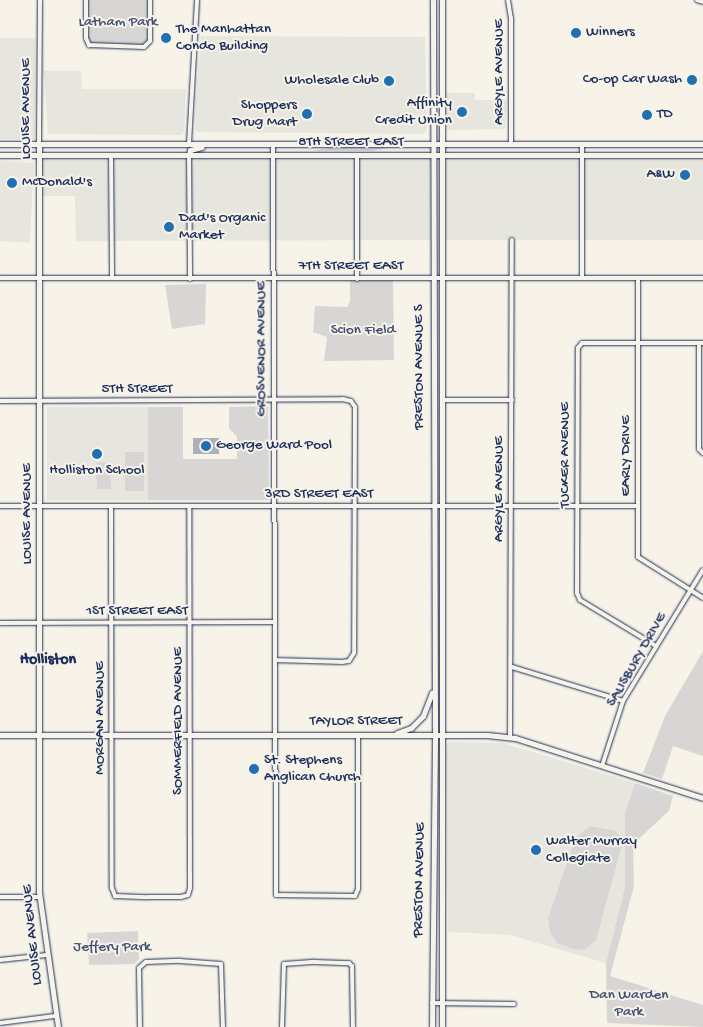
<!DOCTYPE html>
<html>
<head>
<meta charset="utf-8">
<style>
  body { margin:0 }
  #map { position:relative; width:703px; height:1027px; overflow:hidden; background:#f7f3e8; font-family:"Gochi Hand",sans-serif }
  div>[style] { position:absolute }
  .built>* { inset:0; background:#e6e5de; transform-origin:0 0 }
  .green>* { inset:0; background:#d7d6d4; transform-origin:0 0 }
  .water>* { inset:0; background:#acb0b9; transform-origin:0 0 }
  .roads { filter:drop-shadow(0 0 1px #1b2f5e) drop-shadow(0 0 1px #1b2f5e) }
  .street>* { height:4px; margin:-2px; padding:0 2px; transform-origin:2px; border-radius:2px; background:#f7f3e8 }
  .secondary>* { height:5px; margin:-2.5px; padding:0 2.5px; transform-origin:2.5px; border-radius:2.5px; background:#f7f3e8 }
  .dots>* { width:14px; height:14px; translate:-50% -50%; box-sizing:border-box; border:2px solid #f7f3e8; border-radius:50% }
  span { translate:-50% -50%; white-space:nowrap; text-align:center; line-height:1.15; -webkit-text-stroke:4px #f7f3e8; paint-order:stroke }
  .park-label { font-size:15px; color:#415076 }
  .poi-label { font-size:15px; color:#1b2f5e }
  .left { translate:0 -50%; text-align:left }
  .right { translate:-100% -50%; text-align:right }
  .street-label { font-size:15px; color:#1b2f5e }
  .neighbourhood-label { font-size:16px; color:#1b2f5e; font-weight:700 }
</style>
</head>
<body>
<div id="map">
  <div class="built">
    <i style="clip-path:polygon(201px 36px,425px 37px,427px 129px,424px 134px,198px 132px,195px 130px,196px 99px)"></i>
    <i style="left:0;top:38px;width:35px;height:101px"></i>
    <i style="clip-path:polygon(44px 71px,81px 71px,82px 89px,186px 89px,184px 131px,181px 135px,48px 134px)"></i>
    <i style="clip-path:polygon(446px 93px,475px 93px,475px 100px,507px 100px,505px 129px,447px 130px)"></i>
    <i style="clip-path:polygon(40px 155px,432px 155px,433px 240px,76px 241px,75px 196px,40px 196px)"></i>
    <i style="left:441px;top:155px;width:262px;height:85px"></i>
    <i style="left:0;top:161px;width:34px;height:80px;rotate:3deg"></i>
    <i style="left:148px;top:407px;width:93px;height:101px;rotate:90deg"></i>
    <i style="clip-path:polygon(450px 742px,503px 743px,635px 783px,625px 813px,625px 887px,606px 963px,510px 935px,448px 932px,446px 746px)"></i>
  </div>
  <div class="green">
    <i style="clip-path:polygon(86px 0,150px 0,150px 41px,144px 47px,94px 46px,87px 41px)"></i>
    <i style="clip-path:polygon(334px 147px,392px 147px,373px 151px,312px 151px)"></i>
    <i style="clip-path:polygon(393px 278px,394px 360px,324px 361px,327px 337px,313px 332px,315px 306px,347px 307px,350px 301px,350px 279px)"></i>
    <i style="clip-path:polygon(206px 284px,205px 324px,172px 329px,165px 285px)"></i>
    <i style="clip-path:polygon(268px 406px,269px 500px,148px 500px,148px 407px,183px 407px,183px 459px,237px 459px,237px 437px,229px 428px,229px 407px)"></i>
    <i style="left:125px;top:452px;width:19px;height:39px"></i>
    <i style="clip-path:polygon(104px 462px,110px 467px,111px 489px,97px 489px,96px 463px)"></i>
    <i style="clip-path:polygon(703px 651px,703px 756px,673px 746px,662px 779px,643px 773px,665px 716px)"></i>
    <i style="clip-path:polygon(635px 783px,673px 796px,669px 811px,633px 844px,634px 886px,610px 976px,703px 1005px,703px 1027px,607px 1023px,606px 963px,625px 887px,625px 813px)"></i>
    <i style="clip-path:polygon(590px 826px,615px 831px,621px 837px,622px 845px,596px 940px,585px 949px,576px 950px,557px 943px,550px 932px,548px 918px,576px 837px)"></i>
    <i style="clip-path:polygon(138px 931px,139px 959px,134px 964px,89px 965px,87px 933px)"></i>
  </div>
  <div class="water">
    <i style="left:193px;top:438px;width:26px;height:16px"></i>
  </div>
  <div class="roads">
    <div class="street">
      <i style="left:86px;top:0;width:38px;rotate:90deg"></i>
      <i style="left:86px;top:38px;width:8px;rotate:67deg"></i>
      <i style="left:89px;top:45px;width:55px;rotate:2.1deg"></i>
      <i style="left:144px;top:47px;width:8px;rotate:-45deg"></i>
      <i style="left:150px;top:41px;width:41px;rotate:-90deg"></i>
      <i style="left:508px;top:0;width:18px;rotate:81deg"></i>
      <i style="left:511px;top:18px;width:126px;rotate:90deg"></i>
      <i style="left:697px;top:0;width:6px;rotate:18deg"></i>
      <i style="left:39px;top:144px;width:144px;rotate:-89.6deg"></i>
      <i style="left:189px;top:144px;width:144px;rotate:-86.8deg"></i>
      <i style="left:273px;top:144px;width:751px;rotate:89.77deg"></i>
      <i style="left:276px;top:895px;width:79px;rotate:0.7deg"></i>
      <i style="left:355px;top:896px;width:8px;rotate:-67deg"></i>
      <i style="left:358px;top:889px;width:154px;rotate:-90deg"></i>
      <i style="left:582px;top:144px;width:134px;rotate:90deg"></i>
      <i style="left:111px;top:155px;width:123px;rotate:89.5deg"></i>
      <i style="left:189px;top:155px;width:124px;rotate:89.5deg"></i>
      <i style="left:357px;top:156px;width:123px;rotate:90deg"></i>
      <i style="left:0;top:278px;width:703px"></i>
      <i style="left:638px;top:278px;width:279px;rotate:90deg"></i>
      <i style="left:638px;top:557px;width:77px;rotate:32.2deg"></i>
      <i style="left:699px;top:343px;width:106px;rotate:90deg"></i>
      <i style="left:699px;top:449px;width:6px;rotate:45deg"></i>
      <i style="left:442px;top:400px;width:70px"></i>
      <i style="left:0;top:401px;width:343px;rotate:-0.3deg"></i>
      <i style="left:343px;top:399px;width:8px;rotate:14deg"></i>
      <i style="left:351px;top:401px;width:7px;rotate:56deg"></i>
      <i style="left:355px;top:407px;width:246px;rotate:90.2deg"></i>
      <i style="left:354px;top:653px;width:9px;rotate:122deg"></i>
      <i style="left:349px;top:661px;width:7px;rotate:172deg"></i>
      <i style="left:342px;top:662px;width:67px;rotate:-178.3deg"></i>
      <i style="left:0;top:506px;width:638px"></i>
      <i style="left:111px;top:506px;width:382px;rotate:89.9deg"></i>
      <i style="left:112px;top:888px;width:9px;rotate:69deg"></i>
      <i style="left:115px;top:896px;width:33px;rotate:2deg"></i>
      <i style="left:148px;top:897px;width:33px"></i>
      <i style="left:181px;top:897px;width:7px;rotate:-16deg"></i>
      <i style="left:188px;top:895px;width:7px;rotate:-74deg"></i>
      <i style="left:190px;top:888px;width:382px;rotate:-90.1deg"></i>
      <i style="left:0;top:623px;width:274px;rotate:-0.2deg"></i>
      <i style="left:656px;top:646px;width:89px;rotate:-148.8deg"></i>
      <i style="left:580px;top:600px;width:8px;rotate:-113deg"></i>
      <i style="left:577px;top:593px;width:245px;rotate:-89.8deg"></i>
      <i style="left:578px;top:348px;width:6px;rotate:-51deg"></i>
      <i style="left:582px;top:343px;width:121px"></i>
      <i style="left:512px;top:667px;width:116px;rotate:17deg"></i>
      <i style="left:510px;top:737px;width:497px;rotate:-89.8deg"></i>
      <i style="left:602px;top:766px;width:68px;rotate:-72.1deg"></i>
      <i style="left:623px;top:701px;width:153px;rotate:-58.6deg"></i>
      <i style="left:0;top:897px;width:39px"></i>
      <i style="left:0;top:960px;width:47px;rotate:-6.1deg"></i>
      <i style="left:432px;top:1003px;width:82px;rotate:0.7deg"></i>
      <i style="left:0;top:1023px;width:55px;rotate:-7.3deg"></i>
      <i style="left:140px;top:1027px;width:59px;rotate:-91deg"></i>
      <i style="left:139px;top:968px;width:9px;rotate:-41deg"></i>
      <i style="left:146px;top:962px;width:34px;rotate:-2deg"></i>
      <i style="left:180px;top:961px;width:41px;rotate:4.2deg"></i>
      <i style="left:221px;top:964px;width:63px;rotate:88.2deg"></i>
      <i style="left:282px;top:1027px;width:63px;rotate:-88.2deg"></i>
      <i style="left:284px;top:964px;width:31px;rotate:-4deg"></i>
      <i style="left:315px;top:962px;width:34px;rotate:2deg"></i>
      <i style="left:349px;top:963px;width:4px;rotate:45deg"></i>
      <i style="left:352px;top:966px;width:61px;rotate:89.1deg"></i>
    </div>
    <div class="secondary">
      <i style="left:442px;top:0;width:1027px;rotate:90deg"></i>
      <i style="left:0;top:144px;width:703px"></i>
      <i style="left:39px;top:144px;width:748px;rotate:90deg"></i>
      <i style="left:39px;top:892px;width:136px;rotate:82deg"></i>
      <i style="left:0;top:155px;width:703px"></i>
      <i style="left:189px;top:155px;width:5px;rotate:-79deg"></i>
      <i style="left:190px;top:150px;width:12px;rotate:-14deg"></i>
      <i style="left:397px;top:733px;width:15px;rotate:-20deg"></i>
      <i style="left:411px;top:728px;width:17px;rotate:-45deg"></i>
      <i style="left:423px;top:716px;width:25px;rotate:-69deg"></i>
      <i style="left:0;top:735px;width:487px"></i>
      <i style="left:487px;top:735px;width:28px;rotate:6deg"></i>
      <i style="left:515px;top:738px;width:197px;rotate:17.7deg"></i>
      <i style="left:432px;top:1027px;width:301px;rotate:-89.4deg"></i>
      <i style="left:435px;top:726px;width:726px;rotate:-90.16deg"></i>
    </div>
  </div>
  <div class="dots">
    <i style="left:576px;top:33px;background:#1f6fb2"></i>
    <i style="left:166px;top:38px;background:#1f6fb2"></i>
    <i style="left:692px;top:80px;background:#1f6fb2"></i>
    <i style="left:389px;top:81px;background:#1f6fb2"></i>
    <i style="left:462px;top:112px;background:#1f6fb2"></i>
    <i style="left:307px;top:114px;background:#1f6fb2"></i>
    <i style="left:647px;top:115px;background:#1f6fb2"></i>
    <i style="left:685px;top:175px;background:#1f6fb2"></i>
    <i style="left:12px;top:183px;background:#1f6fb2"></i>
    <i style="left:169px;top:227px;background:#1f6fb2"></i>
    <i style="left:206px;top:446px;background:#1f6fb2"></i>
    <i style="left:97px;top:454px;background:#1f6fb2"></i>
    <i style="left:254px;top:769px;background:#1f6fb2"></i>
    <i style="left:536px;top:850px;background:#1f6fb2"></i>
  </div>
  <div class="park-label">
    <span style="left:118px;top:23px">Latham Park</span>
    <span style="left:363px;top:331px">Scion Field</span>
    <span style="left:112px;top:948px">Jeffery Park</span>
    <span style="left:629px;top:1004px">Dan Warden<br>Park</span>
  </div>
  <div class="poi-label">
    <span class="left" style="left:176px;top:38px">The Manhattan<br>Condo Building</span>
    <span class="left" style="left:586px;top:33px">Winners</span>
    <span class="right" style="left:682px;top:80px">Co-op Car Wash</span>
    <span class="right" style="left:379px;top:81px">Wholesale Club</span>
    <span class="right" style="left:452px;top:112px">Affinity<br>Credit Union</span>
    <span class="right" style="left:297px;top:114px">Shoppers<br>Drug Mart</span>
    <span class="left" style="left:657px;top:115px">TD</span>
    <span class="right" style="left:675px;top:175px">A&amp;W</span>
    <span class="left" style="left:22px;top:183px">McDonald's</span>
    <span class="left" style="left:179px;top:227px">Dad's Organic<br>Market</span>
    <span class="left" style="left:216px;top:446px">George Ward Pool</span>
    <span style="left:97px;top:471px">Holliston School</span>
    <span class="left" style="left:264px;top:769px">St. Stephens<br>Anglican Church</span>
    <span class="left" style="left:546px;top:850px">Walter Murray<br>Collegiate</span>
  </div>
  <div class="street-label">
    <span style="left:500px;top:72px;rotate:-90deg">ARGYLE AVENUE</span>
    <span style="left:27px;top:109px;rotate:-90deg">LOUISE AVENUE</span>
    <span style="left:351px;top:143px">8TH STREET EAST</span>
    <span style="left:351px;top:267px">7TH STREET EAST</span>
    <span style="left:262px;top:349px;rotate:-90deg">GROSVENOR AVENUE</span>
    <span style="left:420px;top:367px;rotate:-90deg">PRESTON AVENUE S</span>
    <span style="left:137px;top:390px">5TH STREET</span>
    <span style="left:566px;top:455px;rotate:-90deg">TUCKER AVENUE</span>
    <span style="left:627px;top:456px;rotate:-90deg">EARLY DRIVE</span>
    <span style="left:500px;top:489px;rotate:-90deg">ARGYLE AVENUE</span>
    <span style="left:319px;top:495px">3RD STREET EAST</span>
    <span style="left:28px;top:514px;rotate:-90deg">LOUISE AVENUE</span>
    <span style="left:137px;top:612px">1ST STREET EAST</span>
    <span style="left:637px;top:660px;rotate:-60deg">SALISBURY DRIVE</span>
    <span style="left:101px;top:718px;rotate:-90deg">MORGAN AVENUE</span>
    <span style="left:179px;top:721px;rotate:-90deg">SOMMERFIELD AVENUE</span>
    <span style="left:356px;top:722px">TAYLOR STREET</span>
    <span style="left:420px;top:880px;rotate:-89deg">PRESTON AVENUE</span>
    <span style="left:33px;top:935px;rotate:-96deg">LOUISE AVENUE</span>
  </div>
  <div class="neighbourhood-label">
    <span style="left:48px;top:661px">Holliston</span>
  </div>
</div>
</body>
</html>
